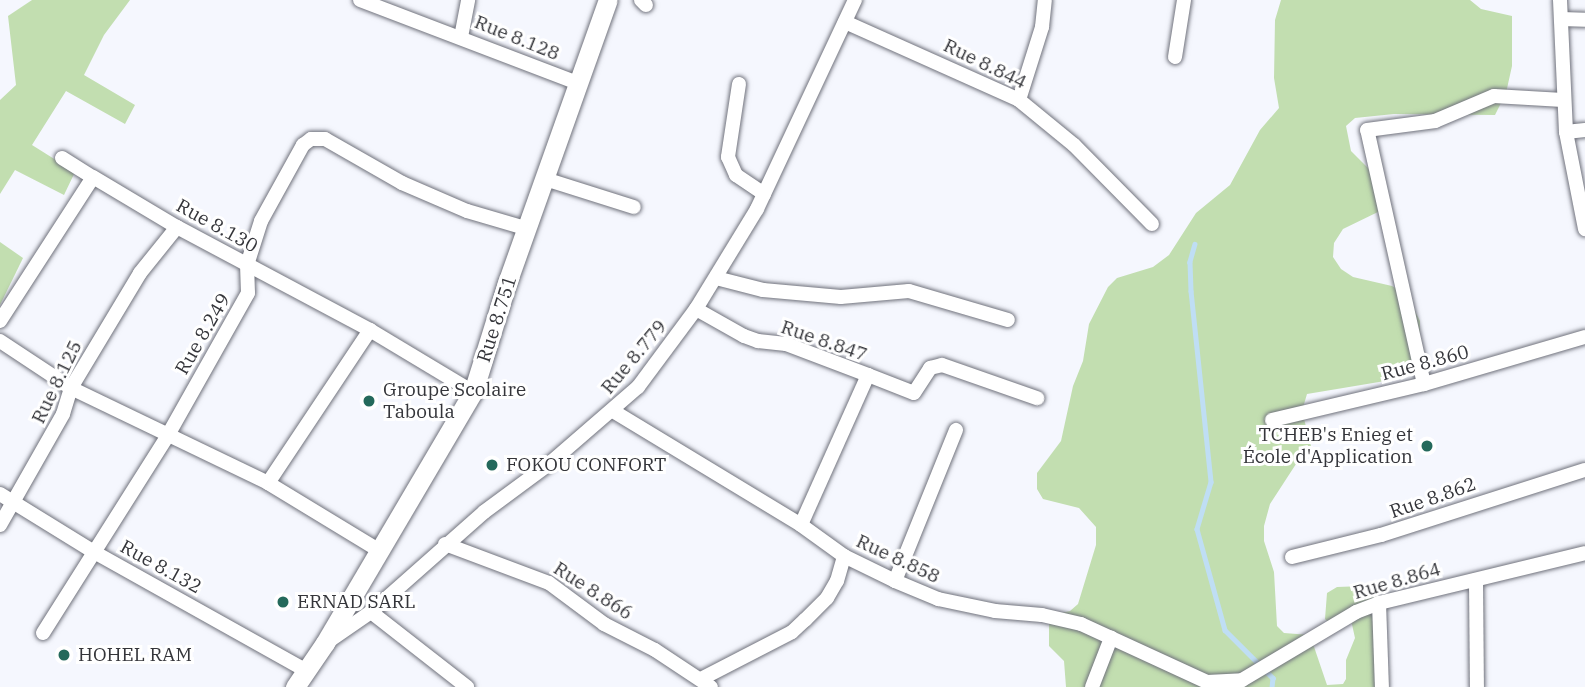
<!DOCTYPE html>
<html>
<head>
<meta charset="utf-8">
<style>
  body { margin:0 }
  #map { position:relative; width:1585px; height:687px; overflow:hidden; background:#f5f7fe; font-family:"IBM Plex Serif",serif }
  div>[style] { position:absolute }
  .green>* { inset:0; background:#c2deb0 }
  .stream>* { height:4.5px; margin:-2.25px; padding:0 2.25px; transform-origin:2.25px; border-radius:2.25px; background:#bfdef4 }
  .roads { filter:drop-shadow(0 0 2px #70727c) drop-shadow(0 0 2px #70727c) }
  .minor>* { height:14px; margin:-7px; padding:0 7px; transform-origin:7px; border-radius:7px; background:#fff }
  .secondary>* { height:19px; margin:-9.5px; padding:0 9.5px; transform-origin:9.5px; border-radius:9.5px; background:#fff }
  .dots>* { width:19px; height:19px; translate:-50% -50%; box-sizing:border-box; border:4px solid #fff; border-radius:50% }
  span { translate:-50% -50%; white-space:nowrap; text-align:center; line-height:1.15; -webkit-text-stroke:6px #fff; paint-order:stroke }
  .street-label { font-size:19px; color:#34353a }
  .poi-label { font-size:19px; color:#34353a }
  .left { translate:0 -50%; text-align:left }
  .right { translate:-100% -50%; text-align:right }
</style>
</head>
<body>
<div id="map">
  <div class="green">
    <i style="clip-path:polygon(32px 0,130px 0,104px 35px,84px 75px,135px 105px,125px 124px,66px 91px,32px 145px,75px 172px,64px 195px,15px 170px,0 194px,0 100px,16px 85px,8px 16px)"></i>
    <i style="clip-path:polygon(1281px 0,1470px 0,1481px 9px,1512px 16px,1512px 66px,1506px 93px,1495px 115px,1394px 114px,1355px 118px,1346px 126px,1351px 151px,1383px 183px,1380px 211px,1343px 229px,1334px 243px,1333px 257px,1341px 269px,1353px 277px,1392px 286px,1407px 295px,1420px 321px,1420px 347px,1409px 370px,1391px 380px,1307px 394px,1302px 411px,1312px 450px,1296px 464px,1270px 504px,1264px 526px,1264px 541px,1274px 572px,1277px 626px,1284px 633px,1310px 635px,1327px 685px,1343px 684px,1346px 679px,1346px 660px,1355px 638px,1351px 620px,1329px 623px,1325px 619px,1327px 593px,1337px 587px,1364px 586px,1374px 591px,1378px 598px,1374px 630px,1375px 687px,1066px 687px,1064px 661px,1049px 646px,1049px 624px,1053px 615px,1070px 611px,1078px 604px,1096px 545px,1096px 527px,1079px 508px,1043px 499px,1037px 489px,1037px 473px,1061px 441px,1073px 386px,1083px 361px,1089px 324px,1108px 287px,1117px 278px,1153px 267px,1169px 255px,1196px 213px,1230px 185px,1260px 130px,1279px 108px,1274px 78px,1275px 20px)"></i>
    <i style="clip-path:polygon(0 242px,23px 258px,0 305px)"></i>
  </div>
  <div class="stream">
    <i style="left:1195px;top:244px;width:19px;rotate:106deg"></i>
    <i style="left:1190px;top:262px;width:29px;rotate:88deg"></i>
    <i style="left:1191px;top:291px;width:192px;rotate:84deg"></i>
    <i style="left:1211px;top:482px;width:49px;rotate:106.6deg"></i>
    <i style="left:1197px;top:529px;width:105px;rotate:74.5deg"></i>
    <i style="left:1225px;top:630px;width:68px;rotate:45deg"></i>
    <i style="left:1273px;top:678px;width:9px;rotate:96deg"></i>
  </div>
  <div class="roads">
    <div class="minor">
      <i style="left:360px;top:0;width:235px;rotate:20.9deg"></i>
      <i style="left:641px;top:0;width:7px;rotate:45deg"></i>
      <i style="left:1560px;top:0;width:132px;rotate:87.4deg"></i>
      <i style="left:1566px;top:132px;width:99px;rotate:78.9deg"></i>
      <i style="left:1561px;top:19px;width:24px;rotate:2deg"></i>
      <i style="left:845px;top:22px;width:191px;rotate:24.1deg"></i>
      <i style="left:1019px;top:100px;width:71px;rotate:39.3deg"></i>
      <i style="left:1074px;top:145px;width:111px;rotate:45.4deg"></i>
      <i style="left:461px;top:37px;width:38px;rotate:-79deg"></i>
      <i style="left:1175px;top:57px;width:58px;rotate:-81deg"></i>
      <i style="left:739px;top:84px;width:74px;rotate:98.6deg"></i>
      <i style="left:728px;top:157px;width:20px;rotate:66deg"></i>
      <i style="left:736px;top:175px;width:34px;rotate:34deg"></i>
      <i style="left:1019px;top:100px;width:77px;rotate:-72.5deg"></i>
      <i style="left:1042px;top:27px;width:27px;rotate:-84deg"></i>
      <i style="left:1566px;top:132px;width:19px;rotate:-6deg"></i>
      <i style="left:62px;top:158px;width:36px;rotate:32deg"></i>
      <i style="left:545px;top:179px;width:93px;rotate:17.5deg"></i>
      <i style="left:716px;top:278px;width:49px;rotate:14.3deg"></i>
      <i style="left:763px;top:290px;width:78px;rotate:5.1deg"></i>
      <i style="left:841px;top:297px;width:68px;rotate:-5deg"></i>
      <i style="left:909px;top:291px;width:103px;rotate:16.3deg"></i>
      <i style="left:696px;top:309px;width:55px;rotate:29.4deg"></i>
      <i style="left:744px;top:336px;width:15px;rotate:20deg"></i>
      <i style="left:758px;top:341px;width:28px;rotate:6deg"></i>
      <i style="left:786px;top:344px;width:88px;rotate:20.7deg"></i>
      <i style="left:868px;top:375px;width:164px;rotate:114.1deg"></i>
      <i style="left:0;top:321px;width:171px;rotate:-57.1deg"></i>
      <i style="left:93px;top:177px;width:98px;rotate:30.8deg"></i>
      <i style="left:177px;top:227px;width:219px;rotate:28.1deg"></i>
      <i style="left:370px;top:330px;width:120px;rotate:31deg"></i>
      <i style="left:0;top:341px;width:85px;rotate:33.5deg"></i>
      <i style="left:71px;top:388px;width:219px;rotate:25.7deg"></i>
      <i style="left:268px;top:483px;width:131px;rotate:31.3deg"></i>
      <i style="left:868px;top:375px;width:49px;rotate:21.4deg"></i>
      <i style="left:914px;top:393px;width:30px;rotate:-57deg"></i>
      <i style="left:930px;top:368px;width:12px;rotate:-14deg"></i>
      <i style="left:942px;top:365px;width:101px;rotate:19.2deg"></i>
      <i style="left:1424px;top:384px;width:260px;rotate:-102.6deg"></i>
      <i style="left:1367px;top:130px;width:69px;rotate:-7.5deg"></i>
      <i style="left:1435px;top:121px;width:64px;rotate:-23deg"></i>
      <i style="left:1494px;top:96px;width:69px;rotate:3.3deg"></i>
      <i style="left:613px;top:411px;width:220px;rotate:31.2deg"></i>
      <i style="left:801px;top:525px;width:53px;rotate:35.8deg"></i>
      <i style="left:844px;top:556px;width:57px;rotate:26.1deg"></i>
      <i style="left:895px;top:581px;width:47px;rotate:22.7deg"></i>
      <i style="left:938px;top:599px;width:58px;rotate:11.9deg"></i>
      <i style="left:995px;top:611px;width:47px;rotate:4.9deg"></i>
      <i style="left:1042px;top:615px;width:40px;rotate:13deg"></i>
      <i style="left:1081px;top:624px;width:139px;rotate:24.7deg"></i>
      <i style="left:1207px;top:682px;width:35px;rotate:-3deg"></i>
      <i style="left:1242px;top:680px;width:133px;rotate:-30.8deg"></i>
      <i style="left:1356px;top:612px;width:25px;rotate:-21deg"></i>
      <i style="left:1379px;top:603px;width:212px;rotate:-13.6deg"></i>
      <i style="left:1272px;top:420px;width:156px;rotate:-13.3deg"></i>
      <i style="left:1424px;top:384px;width:168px;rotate:-16.3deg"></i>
      <i style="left:268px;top:483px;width:184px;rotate:-56.3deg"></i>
      <i style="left:0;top:494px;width:110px;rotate:31.7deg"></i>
      <i style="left:94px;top:552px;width:242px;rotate:29.2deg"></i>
      <i style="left:0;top:525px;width:128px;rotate:-60.4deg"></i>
      <i style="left:63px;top:414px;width:27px;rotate:-73deg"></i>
      <i style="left:71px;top:388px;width:134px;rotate:-59deg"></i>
      <i style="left:140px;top:273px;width:59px;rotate:-51.2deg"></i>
      <i style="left:445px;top:544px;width:111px;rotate:20.6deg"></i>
      <i style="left:549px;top:583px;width:69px;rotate:36.7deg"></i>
      <i style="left:604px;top:624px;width:57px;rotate:27deg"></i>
      <i style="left:655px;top:650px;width:67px;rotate:33.5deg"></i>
      <i style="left:1292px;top:557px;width:92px;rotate:-13.9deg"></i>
      <i style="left:1381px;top:535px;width:214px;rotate:-17.7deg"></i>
      <i style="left:1476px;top:580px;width:107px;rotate:89.5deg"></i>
      <i style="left:895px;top:581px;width:163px;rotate:-68deg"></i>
      <i style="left:1379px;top:603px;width:84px;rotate:88deg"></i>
      <i style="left:371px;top:612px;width:122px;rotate:38deg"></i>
      <i style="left:43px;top:633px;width:234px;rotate:-57.7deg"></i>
      <i style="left:168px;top:435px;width:163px;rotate:-60.6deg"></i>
      <i style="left:248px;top:293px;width:28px;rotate:-92deg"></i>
      <i style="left:247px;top:265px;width:46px;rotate:-72.3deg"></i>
      <i style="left:261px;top:221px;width:87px;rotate:-61.1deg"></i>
      <i style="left:303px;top:145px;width:10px;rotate:-37deg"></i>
      <i style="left:311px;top:139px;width:14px"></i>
      <i style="left:325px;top:139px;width:89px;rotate:29.7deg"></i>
      <i style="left:402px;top:183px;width:71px;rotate:23.3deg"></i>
      <i style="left:467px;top:211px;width:64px;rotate:16.4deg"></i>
      <i style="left:326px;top:643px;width:55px;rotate:-34.6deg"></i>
      <i style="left:371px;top:612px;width:151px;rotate:-41.5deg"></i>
      <i style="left:484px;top:512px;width:81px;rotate:-36.4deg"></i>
      <i style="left:549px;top:464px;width:118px;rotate:-40.9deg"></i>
      <i style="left:638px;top:387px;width:97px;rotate:-53.4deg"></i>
      <i style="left:696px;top:309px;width:117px;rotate:-58.6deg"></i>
      <i style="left:757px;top:209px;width:231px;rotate:-64.9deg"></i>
      <i style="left:701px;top:679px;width:102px;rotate:-27.3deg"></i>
      <i style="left:792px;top:632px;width:18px;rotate:-43deg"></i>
      <i style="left:805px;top:620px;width:31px;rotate:-45deg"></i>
      <i style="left:827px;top:598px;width:20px;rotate:-60deg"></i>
      <i style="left:837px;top:581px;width:26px;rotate:-74deg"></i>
      <i style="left:1092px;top:687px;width:53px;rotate:-68.8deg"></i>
    </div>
    <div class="secondary">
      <i style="left:295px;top:687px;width:53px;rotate:-55.7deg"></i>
      <i style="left:325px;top:643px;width:291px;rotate:-59.5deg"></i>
      <i style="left:473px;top:392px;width:114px;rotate:-72.7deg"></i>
      <i style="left:507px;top:283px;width:300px;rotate:-70.4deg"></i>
    </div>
  </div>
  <div class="dots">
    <i style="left:369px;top:401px;background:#24695b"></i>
    <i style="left:1427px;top:446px;background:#24695b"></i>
    <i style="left:492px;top:465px;background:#24695b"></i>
    <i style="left:283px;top:602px;background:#24695b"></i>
    <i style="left:64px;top:655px;background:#24695b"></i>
  </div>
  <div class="street-label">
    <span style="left:517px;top:38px;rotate:22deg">Rue 8.128</span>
    <span style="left:985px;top:64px;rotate:26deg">Rue 8.844</span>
    <span style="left:217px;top:226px;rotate:29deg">Rue 8.130</span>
    <span style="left:497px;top:319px;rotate:-72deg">Rue 8.751</span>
    <span style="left:203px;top:334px;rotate:-60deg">Rue 8.249</span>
    <span style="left:824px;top:341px;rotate:19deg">Rue 8.847</span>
    <span style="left:634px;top:357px;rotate:-50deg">Rue 8.779</span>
    <span style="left:1425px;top:363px;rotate:-15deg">Rue 8.860</span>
    <span style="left:57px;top:382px;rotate:-64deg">Rue 8.125</span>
    <span style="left:1433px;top:498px;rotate:-19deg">Rue 8.862</span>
    <span style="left:898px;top:559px;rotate:25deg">Rue 8.858</span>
    <span style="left:161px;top:567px;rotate:29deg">Rue 8.132</span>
    <span style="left:1397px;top:581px;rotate:-16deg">Rue 8.864</span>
    <span style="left:593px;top:591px;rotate:33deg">Rue 8.866</span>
  </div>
  <div class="poi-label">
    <span class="left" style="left:383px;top:401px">Groupe Scolaire<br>Taboula</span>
    <span class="right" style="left:1413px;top:446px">TCHEB's Enieg et<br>École d'Application</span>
    <span class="left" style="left:506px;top:465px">FOKOU CONFORT</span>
    <span class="left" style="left:297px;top:602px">ERNAD SARL</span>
    <span class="left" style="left:78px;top:655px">HOHEL RAM</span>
  </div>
</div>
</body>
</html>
